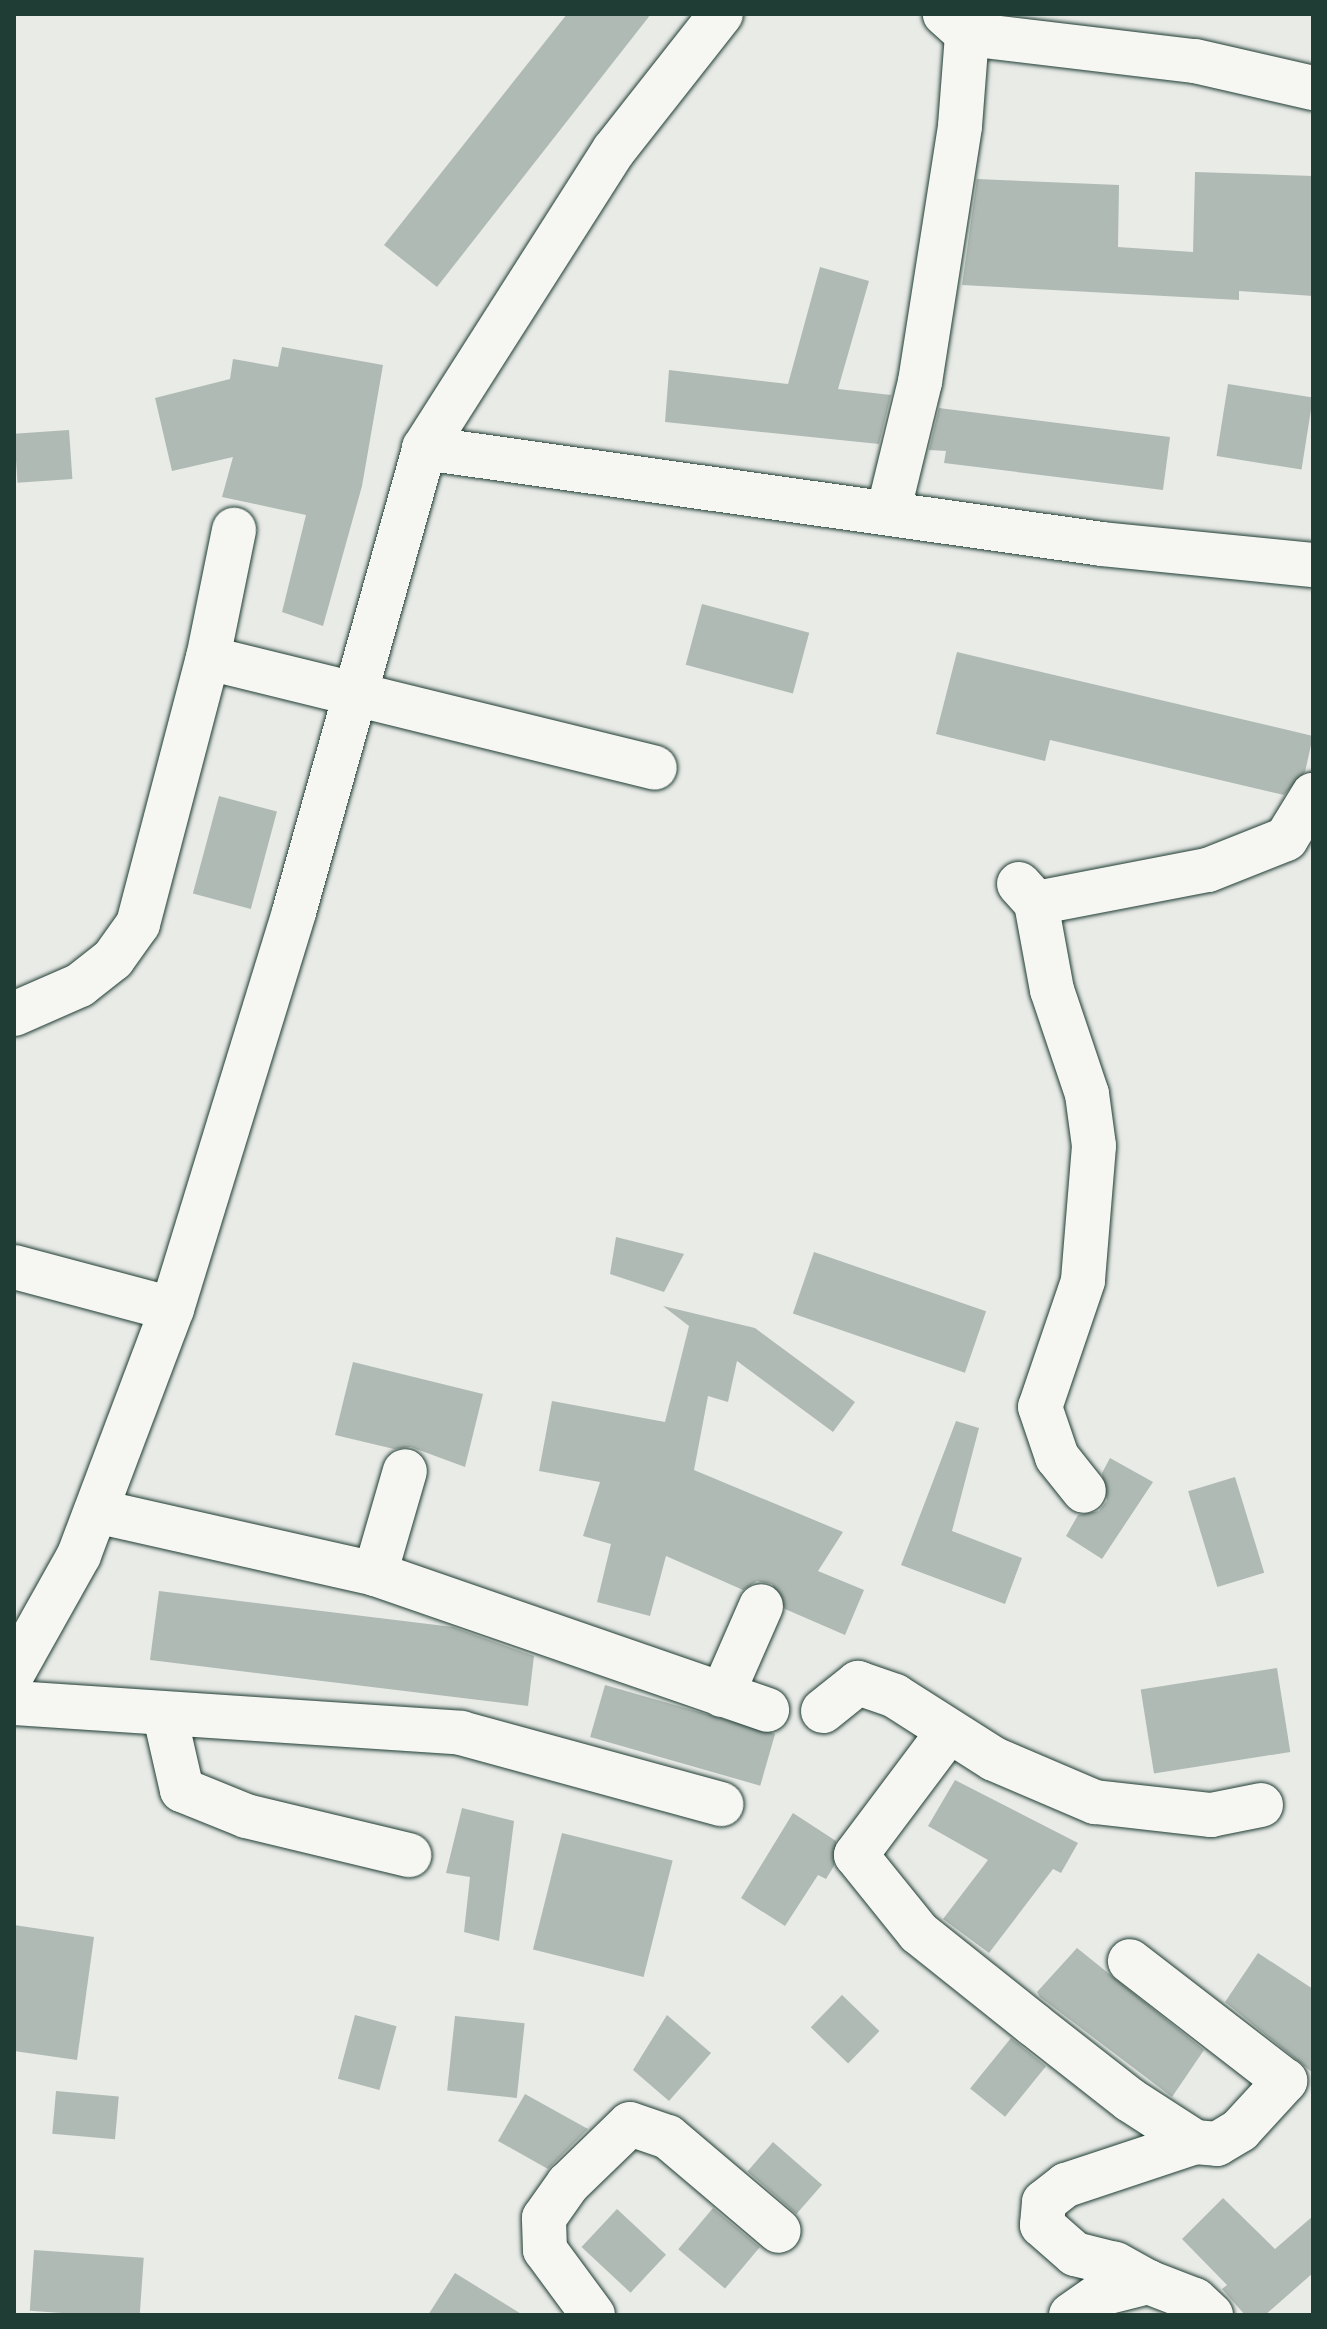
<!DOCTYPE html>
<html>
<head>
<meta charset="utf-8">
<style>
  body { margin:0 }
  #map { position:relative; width:1327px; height:2329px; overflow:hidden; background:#e9ebe7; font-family:Pangolin,sans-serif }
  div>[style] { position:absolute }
  .building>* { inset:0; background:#b0bab5; transform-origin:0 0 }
  .roads { filter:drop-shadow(0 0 2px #1f3d34) drop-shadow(0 0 2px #1f3d34) }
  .street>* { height:44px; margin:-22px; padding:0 22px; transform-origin:22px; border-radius:22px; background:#f6f6f2 }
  span { translate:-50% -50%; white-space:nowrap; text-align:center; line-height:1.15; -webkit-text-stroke:6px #f6f6f2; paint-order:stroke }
  .frame { position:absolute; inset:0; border:16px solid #1f3d34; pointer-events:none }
</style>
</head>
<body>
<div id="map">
  <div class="building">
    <i style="clip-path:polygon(567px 14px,651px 14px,437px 287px,384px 245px)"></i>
    <i style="clip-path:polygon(1195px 172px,1313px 176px,1313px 296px,1239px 291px,1239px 300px,962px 285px,977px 179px,1119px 185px,1118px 247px,1193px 252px)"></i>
    <i style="clip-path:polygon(820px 267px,869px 281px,838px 389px,891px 395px,879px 444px,665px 422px,669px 370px,788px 384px)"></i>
    <i style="clip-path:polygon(282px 347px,383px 365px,362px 486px,323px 626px,282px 612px,306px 515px,222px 497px,233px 457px,172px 471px,155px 398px,230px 379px,233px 359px,278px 367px)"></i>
    <i style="left:1228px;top:384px;width:86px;height:73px;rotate:9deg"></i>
    <i style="clip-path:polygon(939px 408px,1170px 437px,1163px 490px,944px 463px,946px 451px,929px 450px)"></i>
    <i style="left:69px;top:430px;width:49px;height:55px;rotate:86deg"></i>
    <i style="left:702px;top:604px;width:111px;height:63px;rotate:15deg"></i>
    <i style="clip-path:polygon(957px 652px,1313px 736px,1305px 772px,1284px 795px,1050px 740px,1045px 761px,936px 734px)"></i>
    <i style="left:219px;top:796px;width:60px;height:101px;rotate:15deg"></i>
    <i style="clip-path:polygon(616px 1237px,684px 1254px,664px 1292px,610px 1274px)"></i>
    <i style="left:814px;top:1252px;width:182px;height:65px;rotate:19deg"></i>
    <i style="clip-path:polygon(663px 1306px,755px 1328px,855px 1402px,833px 1432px,737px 1361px,728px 1402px,708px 1396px,694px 1470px,843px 1532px,818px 1571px,864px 1590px,845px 1635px,785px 1609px,772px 1584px,757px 1581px,743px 1590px,666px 1556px,650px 1616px,597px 1602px,611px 1544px,583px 1536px,600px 1482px,539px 1471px,552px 1401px,665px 1422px,689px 1326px)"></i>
    <i style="clip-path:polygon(353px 1362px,483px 1394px,465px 1467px,411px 1447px,394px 1449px,335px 1435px)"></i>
    <i style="clip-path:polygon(956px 1421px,979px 1428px,952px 1531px,1022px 1558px,1005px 1604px,901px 1565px)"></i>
    <i style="clip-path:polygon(1110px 1458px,1153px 1482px,1102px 1559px,1066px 1536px,1078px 1515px,1099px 1511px,1107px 1501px,1102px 1473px)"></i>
    <i style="left:1235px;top:1477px;width:100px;height:49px;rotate:73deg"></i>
    <i style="clip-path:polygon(159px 1591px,453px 1627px,534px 1656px,528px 1706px,150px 1660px)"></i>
    <i style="left:1277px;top:1668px;width:85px;height:138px;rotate:81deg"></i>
    <i style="left:605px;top:1685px;width:177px;height:54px;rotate:16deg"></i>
    <i style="clip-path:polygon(955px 1780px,1078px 1843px,1061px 1873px,1053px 1869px,989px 1953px,943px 1919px,988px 1860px,928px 1826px)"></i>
    <i style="clip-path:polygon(462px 1808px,514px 1821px,499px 1941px,464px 1932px,470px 1877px,446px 1873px)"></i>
    <i style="clip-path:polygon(793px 1813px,836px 1841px,834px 1866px,826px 1879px,818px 1875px,785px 1926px,741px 1898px)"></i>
    <i style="left:562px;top:1833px;width:114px;height:120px;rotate:14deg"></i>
    <i style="clip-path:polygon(14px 1925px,94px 1937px,77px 2060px,14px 2051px)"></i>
    <i style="clip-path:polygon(1077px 1948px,1204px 2050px,1172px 2097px,1040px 1997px,1037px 1992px)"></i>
    <i style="clip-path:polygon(1258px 1953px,1313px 1989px,1313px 2073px,1225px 2002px)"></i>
    <i style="left:842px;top:1995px;width:52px;height:45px;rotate:44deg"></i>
    <i style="left:355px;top:2015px;width:43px;height:66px;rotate:15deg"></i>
    <i style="clip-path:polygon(667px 2015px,711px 2053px,669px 2101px,633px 2070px)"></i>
    <i style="left:455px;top:2016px;width:70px;height:75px;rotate:6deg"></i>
    <i style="left:1011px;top:2038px;width:45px;height:65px;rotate:39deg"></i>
    <i style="left:56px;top:2091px;width:63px;height:43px;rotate:5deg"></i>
    <i style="clip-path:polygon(525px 2094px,588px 2129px,548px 2169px,498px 2141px)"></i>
    <i style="left:773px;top:2142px;width:65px;height:39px;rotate:41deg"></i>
    <i style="clip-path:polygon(1223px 2198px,1275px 2249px,1313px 2216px,1313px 2273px,1265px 2315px,1245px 2315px,1222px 2289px,1227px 2285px,1182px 2239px)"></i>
    <i style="left:713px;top:2208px;width:61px;height:54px;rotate:40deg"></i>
    <i style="left:617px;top:2209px;width:67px;height:52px;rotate:43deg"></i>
    <i style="left:34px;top:2250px;width:110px;height:61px;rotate:4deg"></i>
    <i style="clip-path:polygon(455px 2273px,523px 2315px,428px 2315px)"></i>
  </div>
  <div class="roads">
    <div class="street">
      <i style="left:967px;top:34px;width:230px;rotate:6.8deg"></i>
      <i style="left:1195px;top:61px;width:121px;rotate:12.9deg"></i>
      <i style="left:424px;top:448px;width:685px;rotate:8.06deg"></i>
      <i style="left:1102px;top:544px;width:212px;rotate:5.7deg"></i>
      <i style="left:888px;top:513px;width:135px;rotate:-76.3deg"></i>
      <i style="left:920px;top:382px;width:259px;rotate:-81.1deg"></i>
      <i style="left:960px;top:126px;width:92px;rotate:-85.6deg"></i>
      <i style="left:967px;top:34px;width:30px;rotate:-138deg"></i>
      <i style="left:208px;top:658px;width:460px;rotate:13.8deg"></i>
      <i style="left:1019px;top:884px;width:25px;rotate:48deg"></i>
      <i style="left:1036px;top:903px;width:88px;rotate:79.6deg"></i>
      <i style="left:1052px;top:990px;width:110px;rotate:71.4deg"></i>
      <i style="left:1087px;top:1094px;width:52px;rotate:82.3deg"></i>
      <i style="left:1094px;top:1146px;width:135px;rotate:94.7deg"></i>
      <i style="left:1083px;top:1281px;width:133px;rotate:108.8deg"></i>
      <i style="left:1040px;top:1407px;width:53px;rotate:71.2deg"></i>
      <i style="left:1057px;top:1457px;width:43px;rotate:51.5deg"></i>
      <i style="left:1036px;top:903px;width:175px;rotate:-10.9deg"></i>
      <i style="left:1208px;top:870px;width:84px;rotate:-21.7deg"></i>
      <i style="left:1286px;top:839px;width:52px;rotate:-58.5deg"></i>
      <i style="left:14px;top:1014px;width:72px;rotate:-23.7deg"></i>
      <i style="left:80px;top:985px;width:42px;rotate:-38.2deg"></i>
      <i style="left:113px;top:959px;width:43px;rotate:-54.5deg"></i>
      <i style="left:138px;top:924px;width:275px;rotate:-75.3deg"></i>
      <i style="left:208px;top:658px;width:131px;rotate:-78.5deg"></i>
      <i style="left:14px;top:1267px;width:163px;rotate:14.9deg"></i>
      <i style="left:96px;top:1511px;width:286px;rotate:12.7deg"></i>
      <i style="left:375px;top:1574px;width:107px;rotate:-73.8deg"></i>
      <i style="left:375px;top:1574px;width:415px;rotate:19.1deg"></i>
      <i style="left:14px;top:1671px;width:133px;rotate:-60.7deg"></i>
      <i style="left:79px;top:1555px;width:263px;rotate:-69.3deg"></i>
      <i style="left:172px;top:1309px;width:415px;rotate:-72.9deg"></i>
      <i style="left:294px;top:912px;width:482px;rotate:-74.3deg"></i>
      <i style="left:424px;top:448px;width:353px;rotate:-57.5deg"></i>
      <i style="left:614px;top:150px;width:173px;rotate:-51.8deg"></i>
      <i style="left:722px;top:1695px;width:97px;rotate:-66.3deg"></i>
      <i style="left:14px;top:1703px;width:448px;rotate:3.8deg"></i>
      <i style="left:461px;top:1733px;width:270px;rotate:15.3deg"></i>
      <i style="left:823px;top:1711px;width:45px;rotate:-38.7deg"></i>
      <i style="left:858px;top:1683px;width:39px;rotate:19deg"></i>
      <i style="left:895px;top:1696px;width:117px;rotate:32.5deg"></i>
      <i style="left:994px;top:1759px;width:110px;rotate:23.1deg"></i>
      <i style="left:1095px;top:1802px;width:117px;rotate:6.4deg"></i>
      <i style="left:1211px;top:1815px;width:51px;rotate:-11.3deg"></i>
      <i style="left:165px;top:1716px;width:76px;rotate:77.1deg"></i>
      <i style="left:182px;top:1790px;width:69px;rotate:22.1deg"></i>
      <i style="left:246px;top:1816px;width:168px;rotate:13.5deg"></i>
      <i style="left:949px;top:1731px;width:155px;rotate:126.9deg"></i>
      <i style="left:856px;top:1855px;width:100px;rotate:51.1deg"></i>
      <i style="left:919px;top:1933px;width:146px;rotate:38.6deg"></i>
      <i style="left:1033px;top:2024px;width:123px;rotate:38.1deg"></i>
      <i style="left:1130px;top:2100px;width:77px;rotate:32.9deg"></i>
      <i style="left:1195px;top:2142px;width:22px;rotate:5deg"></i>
      <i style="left:1217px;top:2144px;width:27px;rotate:-31deg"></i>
      <i style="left:1240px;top:2130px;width:67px;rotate:-47.4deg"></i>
      <i style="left:1285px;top:2081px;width:196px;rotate:-142.3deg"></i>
      <i style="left:1148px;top:2282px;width:38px;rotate:-151deg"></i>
      <i style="left:1115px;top:2264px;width:41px;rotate:-166deg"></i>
      <i style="left:1075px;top:2254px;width:44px;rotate:-138.7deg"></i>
      <i style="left:1042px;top:2225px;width:23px;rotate:-85deg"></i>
      <i style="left:1044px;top:2202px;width:28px;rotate:-38deg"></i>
      <i style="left:1066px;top:2185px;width:136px;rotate:-18.4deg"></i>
      <i style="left:593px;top:2315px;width:81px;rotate:-126.4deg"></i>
      <i style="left:545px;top:2250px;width:32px;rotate:-92deg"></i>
      <i style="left:544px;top:2218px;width:42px;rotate:-54.8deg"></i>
      <i style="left:568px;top:2184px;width:86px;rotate:-44.1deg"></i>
      <i style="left:630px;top:2124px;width:40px;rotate:18.9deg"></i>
      <i style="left:668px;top:2137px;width:145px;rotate:40.3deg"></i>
      <i style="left:1071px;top:2315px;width:37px;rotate:-35deg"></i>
      <i style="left:1101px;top:2294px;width:49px;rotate:-14.3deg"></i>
      <i style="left:1148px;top:2282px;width:50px;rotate:21deg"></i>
      <i style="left:1195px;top:2300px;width:22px;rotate:43deg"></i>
    </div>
  </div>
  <div class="frame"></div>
</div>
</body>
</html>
